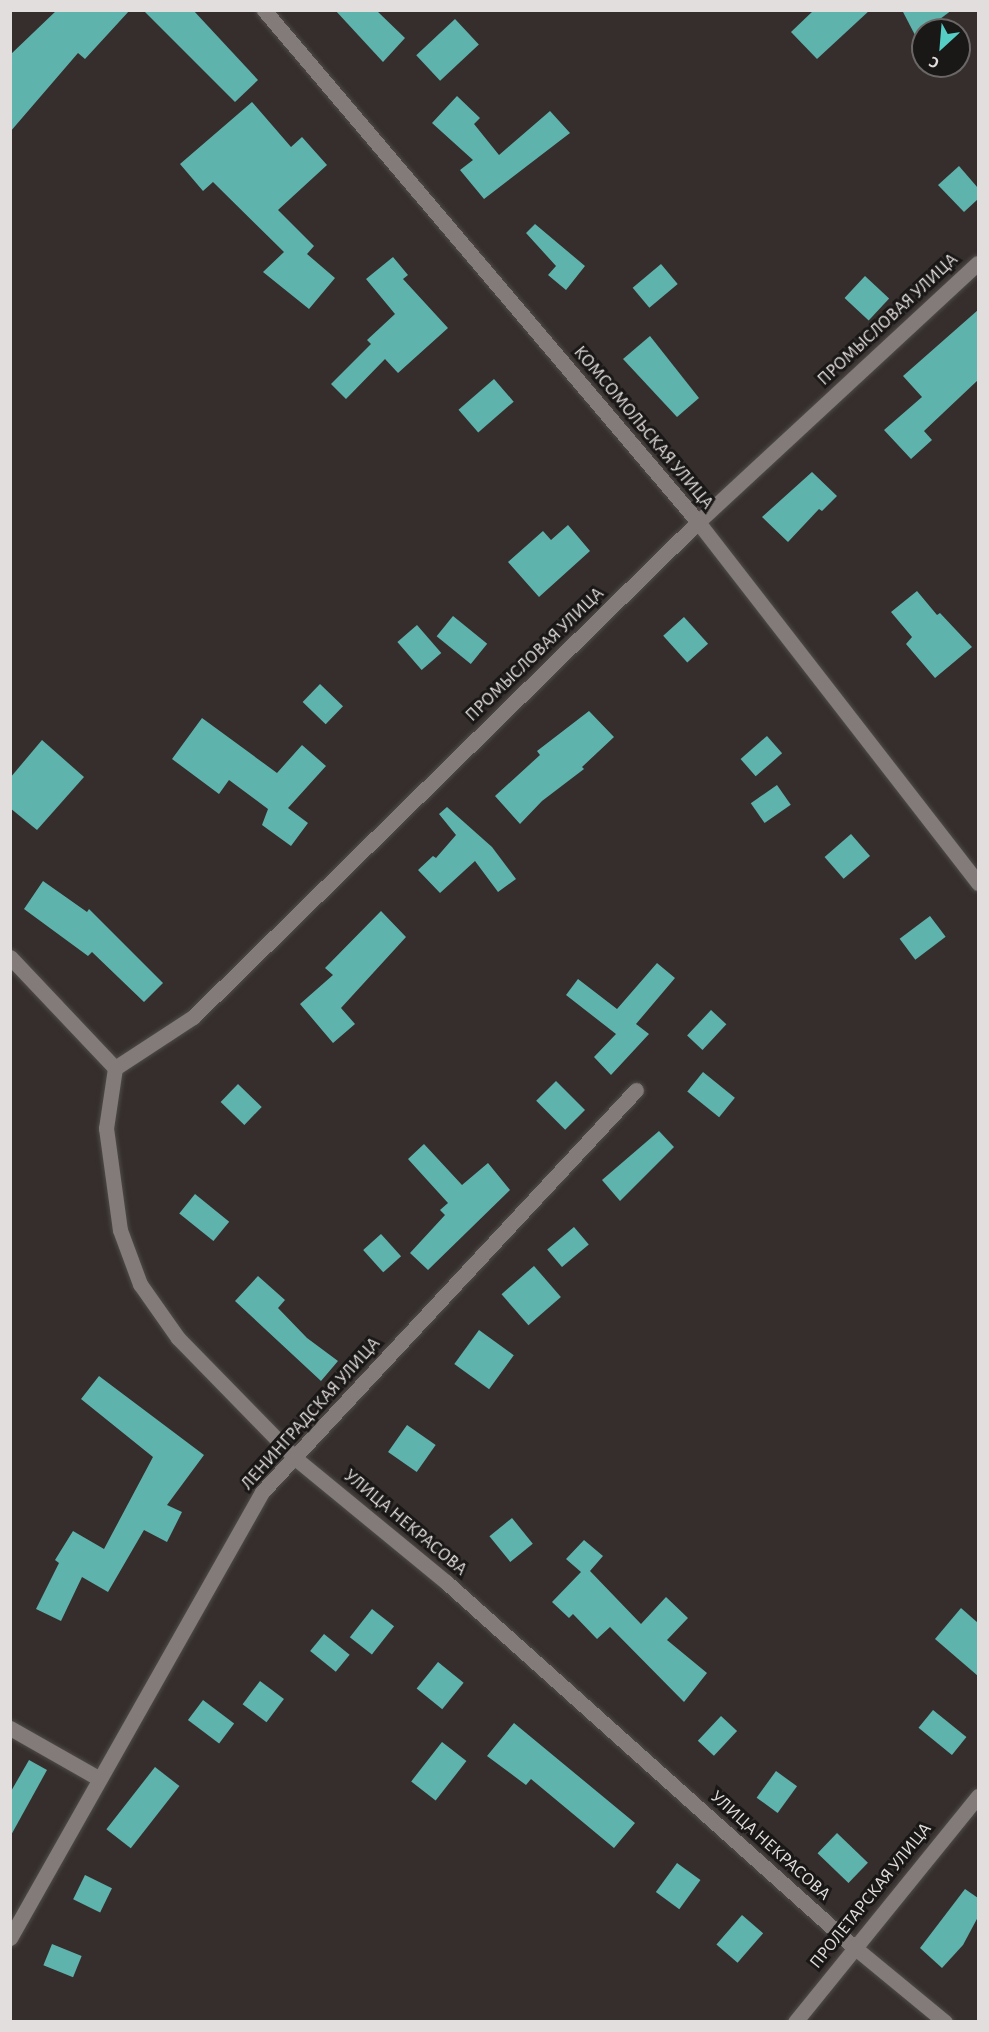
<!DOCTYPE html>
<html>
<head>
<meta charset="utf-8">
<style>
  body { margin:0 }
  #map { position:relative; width:989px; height:2032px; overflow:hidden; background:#352e2d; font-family:"Alegreya Sans",sans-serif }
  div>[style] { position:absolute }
  .building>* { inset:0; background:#5fb3ad; transform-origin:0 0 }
  .roads { filter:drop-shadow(0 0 2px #4f4b49) drop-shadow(0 0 2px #4f4b49) }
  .lane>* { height:15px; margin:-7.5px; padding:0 7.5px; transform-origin:7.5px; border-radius:7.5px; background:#827b79 }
  .street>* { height:15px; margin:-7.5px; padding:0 7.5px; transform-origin:7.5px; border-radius:7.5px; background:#827b79 }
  span { translate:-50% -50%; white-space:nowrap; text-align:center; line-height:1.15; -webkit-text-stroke:6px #1a1717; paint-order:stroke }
  .street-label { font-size:18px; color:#e2dedd }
  .frame { position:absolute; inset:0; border:12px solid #e2dedd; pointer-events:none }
  .north { position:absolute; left:911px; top:18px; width:60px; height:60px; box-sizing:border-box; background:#1a1717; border:2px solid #6a6766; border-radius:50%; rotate:206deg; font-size:16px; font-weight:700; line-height:24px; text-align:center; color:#e2dedd }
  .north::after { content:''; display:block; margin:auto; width:21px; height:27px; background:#55cec6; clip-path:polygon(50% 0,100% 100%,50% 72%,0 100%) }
</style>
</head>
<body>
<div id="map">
  <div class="building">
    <i style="clip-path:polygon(57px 10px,130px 10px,85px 59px,78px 53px,10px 132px,10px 55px)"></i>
    <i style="clip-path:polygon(143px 10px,193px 10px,258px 80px,235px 102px)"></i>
    <i style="clip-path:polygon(335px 10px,376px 10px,405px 38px,383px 62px)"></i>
    <i style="clip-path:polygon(814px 10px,870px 10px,817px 59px,791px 32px)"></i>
    <i style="clip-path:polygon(902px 10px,952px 10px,916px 37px)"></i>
    <i style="left:455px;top:19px;width:35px;height:53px;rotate:47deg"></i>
    <i style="clip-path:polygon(457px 96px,480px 118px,474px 124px,499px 155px,550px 111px,570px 133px,484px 199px,460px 170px,473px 160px,432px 123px)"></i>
    <i style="clip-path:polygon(252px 102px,291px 147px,302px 137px,327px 165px,278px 210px,314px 246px,307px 254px,335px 278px,309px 309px,263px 272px,284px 252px,213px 182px,203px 191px,180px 164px)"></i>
    <i style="clip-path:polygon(959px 166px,978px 188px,978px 199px,964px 212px,938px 185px)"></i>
    <i style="clip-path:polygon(535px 224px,585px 266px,566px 290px,548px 275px,556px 266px,526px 233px)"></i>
    <i style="clip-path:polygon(393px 257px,408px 275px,403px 279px,448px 328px,398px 373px,385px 359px,346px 399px,331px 384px,371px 344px,367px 340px,395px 314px,366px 279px)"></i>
    <i style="left:661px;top:264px;width:26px;height:37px;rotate:50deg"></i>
    <i style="left:865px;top:276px;width:33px;height:30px;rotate:43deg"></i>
    <i style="clip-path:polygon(978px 310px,978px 380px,924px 431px,932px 440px,911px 459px,884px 430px,922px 397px,903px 376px)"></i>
    <i style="clip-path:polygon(650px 336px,699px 398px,677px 417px,623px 359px)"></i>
    <i style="left:494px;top:379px;width:30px;height:47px;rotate:49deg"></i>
    <i style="clip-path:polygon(812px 472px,837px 496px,822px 511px,819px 509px,788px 542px,762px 517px)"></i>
    <i style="clip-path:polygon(568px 525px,590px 551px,539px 597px,508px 562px,543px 531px,551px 540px)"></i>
    <i style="clip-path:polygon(917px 591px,937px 615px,940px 613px,972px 647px,935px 678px,906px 644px,912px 637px,891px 612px)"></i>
    <i style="left:453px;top:616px;width:44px;height:26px;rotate:39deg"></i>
    <i style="left:684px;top:617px;width:36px;height:28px;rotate:48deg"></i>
    <i style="left:417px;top:625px;width:37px;height:26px;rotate:49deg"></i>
    <i style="left:320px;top:684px;width:32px;height:25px;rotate:44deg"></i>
    <i style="clip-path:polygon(589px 711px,614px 737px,582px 767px,584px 769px,542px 801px,520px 824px,495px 796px,540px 755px,537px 751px)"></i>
    <i style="clip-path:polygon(202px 718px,277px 773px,302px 745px,326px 766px,288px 808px,308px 823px,291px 846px,262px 825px,268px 809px,229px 780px,219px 794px,172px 759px)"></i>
    <i style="left:767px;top:736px;width:23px;height:35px;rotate:49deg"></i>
    <i style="clip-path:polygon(42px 740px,84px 777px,37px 830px,10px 808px,10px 778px)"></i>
    <i style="left:777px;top:785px;width:24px;height:32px;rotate:55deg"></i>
    <i style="clip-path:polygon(447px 807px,492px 847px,516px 879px,498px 892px,475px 861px,440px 893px,418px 870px,433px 856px,436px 858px,456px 835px,439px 814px)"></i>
    <i style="left:851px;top:834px;width:29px;height:35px;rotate:49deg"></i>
    <i style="clip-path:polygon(43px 881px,87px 912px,89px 909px,163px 983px,144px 1002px,92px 952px,88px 956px,24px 909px)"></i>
    <i style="clip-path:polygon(381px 911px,406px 937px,341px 1008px,355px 1024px,333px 1043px,300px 1004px,333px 975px,325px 968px)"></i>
    <i style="left:930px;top:916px;width:26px;height:38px;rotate:53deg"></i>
    <i style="clip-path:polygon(657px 963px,675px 978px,636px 1024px,649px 1034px,611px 1075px,594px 1057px,616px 1034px,566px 995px,578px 979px,617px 1009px)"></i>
    <i style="left:711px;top:1010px;width:21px;height:35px;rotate:43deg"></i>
    <i style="left:703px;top:1072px;width:41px;height:25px;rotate:39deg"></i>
    <i style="left:556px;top:1081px;width:41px;height:28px;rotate:45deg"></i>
    <i style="left:238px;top:1084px;width:33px;height:25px;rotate:44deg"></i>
    <i style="clip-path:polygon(659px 1131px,674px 1147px,620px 1201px,602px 1180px)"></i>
    <i style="clip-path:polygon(424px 1144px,462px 1185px,488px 1163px,510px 1190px,428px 1270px,410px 1253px,445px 1215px,440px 1210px,448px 1203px,408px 1159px)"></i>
    <i style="left:195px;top:1194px;width:44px;height:25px;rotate:39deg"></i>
    <i style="left:574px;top:1227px;width:23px;height:35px;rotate:50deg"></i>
    <i style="left:381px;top:1234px;width:30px;height:24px;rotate:48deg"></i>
    <i style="left:534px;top:1266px;width:41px;height:43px;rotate:49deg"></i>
    <i style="clip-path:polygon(258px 1276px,285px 1300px,278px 1308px,307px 1338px,338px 1361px,321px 1381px,235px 1301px)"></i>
    <i style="left:479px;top:1330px;width:43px;height:42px;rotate:36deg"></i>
    <i style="clip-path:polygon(99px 1376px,204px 1455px,167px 1505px,182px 1512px,167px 1542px,144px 1530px,108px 1592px,82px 1577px,61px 1621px,36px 1609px,59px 1563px,55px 1560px,73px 1531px,104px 1549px,153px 1457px,81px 1399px)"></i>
    <i style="left:407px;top:1425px;width:35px;height:33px;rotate:35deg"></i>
    <i style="left:512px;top:1518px;width:33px;height:29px;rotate:51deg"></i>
    <i style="clip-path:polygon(584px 1540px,603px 1556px,590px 1571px,641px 1624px,666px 1597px,688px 1618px,667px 1640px,707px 1673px,684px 1702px,610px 1627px,597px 1639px,573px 1614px,569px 1618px,552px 1602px,581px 1572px,566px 1559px)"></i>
    <i style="clip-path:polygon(961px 1608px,978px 1623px,978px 1676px,935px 1639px)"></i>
    <i style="left:372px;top:1609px;width:28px;height:36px;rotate:38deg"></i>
    <i style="left:324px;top:1634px;width:33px;height:22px;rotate:39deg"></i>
    <i style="left:438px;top:1662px;width:33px;height:34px;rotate:39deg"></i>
    <i style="left:260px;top:1681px;width:30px;height:29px;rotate:37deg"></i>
    <i style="left:203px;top:1700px;width:39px;height:25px;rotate:37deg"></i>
    <i style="left:933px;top:1710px;width:43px;height:23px;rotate:39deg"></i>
    <i style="left:721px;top:1716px;width:22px;height:34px;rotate:43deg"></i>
    <i style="clip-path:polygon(514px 1723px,635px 1823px,614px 1848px,531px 1779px,526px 1785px,487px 1756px)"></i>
    <i style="left:442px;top:1742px;width:31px;height:50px;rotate:38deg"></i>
    <i style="clip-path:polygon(29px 1760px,47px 1770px,10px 1837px,10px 1793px)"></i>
    <i style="left:155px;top:1767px;width:31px;height:79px;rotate:38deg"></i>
    <i style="left:776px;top:1771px;width:26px;height:33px;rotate:36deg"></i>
    <i style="left:837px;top:1833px;width:43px;height:28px;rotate:44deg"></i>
    <i style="left:677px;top:1863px;width:29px;height:36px;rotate:36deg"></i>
    <i style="left:85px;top:1875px;width:30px;height:27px;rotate:26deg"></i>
    <i style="clip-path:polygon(965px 1889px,978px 1898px,978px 1917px,963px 1945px,942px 1968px,920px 1948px)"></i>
    <i style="left:742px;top:1915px;width:28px;height:39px;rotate:41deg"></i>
    <i style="left:52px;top:1944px;width:32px;height:23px;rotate:22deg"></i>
  </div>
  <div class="roads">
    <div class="lane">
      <i style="left:10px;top:1728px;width:101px;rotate:29.6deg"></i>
    </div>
    <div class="street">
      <i style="left:264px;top:10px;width:671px;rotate:49.71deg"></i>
      <i style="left:698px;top:522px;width:457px;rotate:52.2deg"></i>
      <i style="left:10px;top:957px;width:153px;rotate:46.6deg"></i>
      <i style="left:115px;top:1068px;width:61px;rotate:98.5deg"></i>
      <i style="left:106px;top:1128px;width:103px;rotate:82.2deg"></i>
      <i style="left:120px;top:1230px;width:58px;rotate:69.7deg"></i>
      <i style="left:140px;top:1284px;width:66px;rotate:54.9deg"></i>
      <i style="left:178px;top:1338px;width:168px;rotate:45.7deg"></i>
      <i style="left:295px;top:1458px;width:195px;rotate:39.4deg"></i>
      <i style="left:446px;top:1582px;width:547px;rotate:41.82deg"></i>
      <i style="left:854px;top:1947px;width:118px;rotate:39.5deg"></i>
      <i style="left:115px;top:1068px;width:93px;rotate:-33.2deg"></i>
      <i style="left:193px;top:1017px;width:707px;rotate:-44.43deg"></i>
      <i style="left:698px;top:522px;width:381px;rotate:-42.8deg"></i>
      <i style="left:10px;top:1938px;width:512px;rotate:-60.53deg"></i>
      <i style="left:262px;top:1492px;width:549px;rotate:-47.07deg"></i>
      <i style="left:795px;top:2022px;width:291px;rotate:-51deg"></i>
    </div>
  </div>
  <div class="street-label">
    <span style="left:888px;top:320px;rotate:-43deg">ПРОМЫСЛОВАЯ УЛИЦА</span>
    <span style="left:643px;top:428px;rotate:50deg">КОМСОМОЛЬСКАЯ УЛИЦА</span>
    <span style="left:535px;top:655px;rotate:-44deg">ПРОМЫСЛОВАЯ УЛИЦА</span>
    <span style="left:311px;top:1414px;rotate:-48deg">ЛЕНИНГРАДСКАЯ УЛИЦА</span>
    <span style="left:405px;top:1523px;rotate:40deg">УЛИЦА НЕКРАСОВА</span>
    <span style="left:770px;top:1846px;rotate:42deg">УЛИЦА НЕКРАСОВА</span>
    <span style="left:871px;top:1896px;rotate:-51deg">ПРОЛЕТАРСКАЯ УЛИЦА</span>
  </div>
  <div class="frame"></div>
  <div class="north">С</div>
</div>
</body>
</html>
